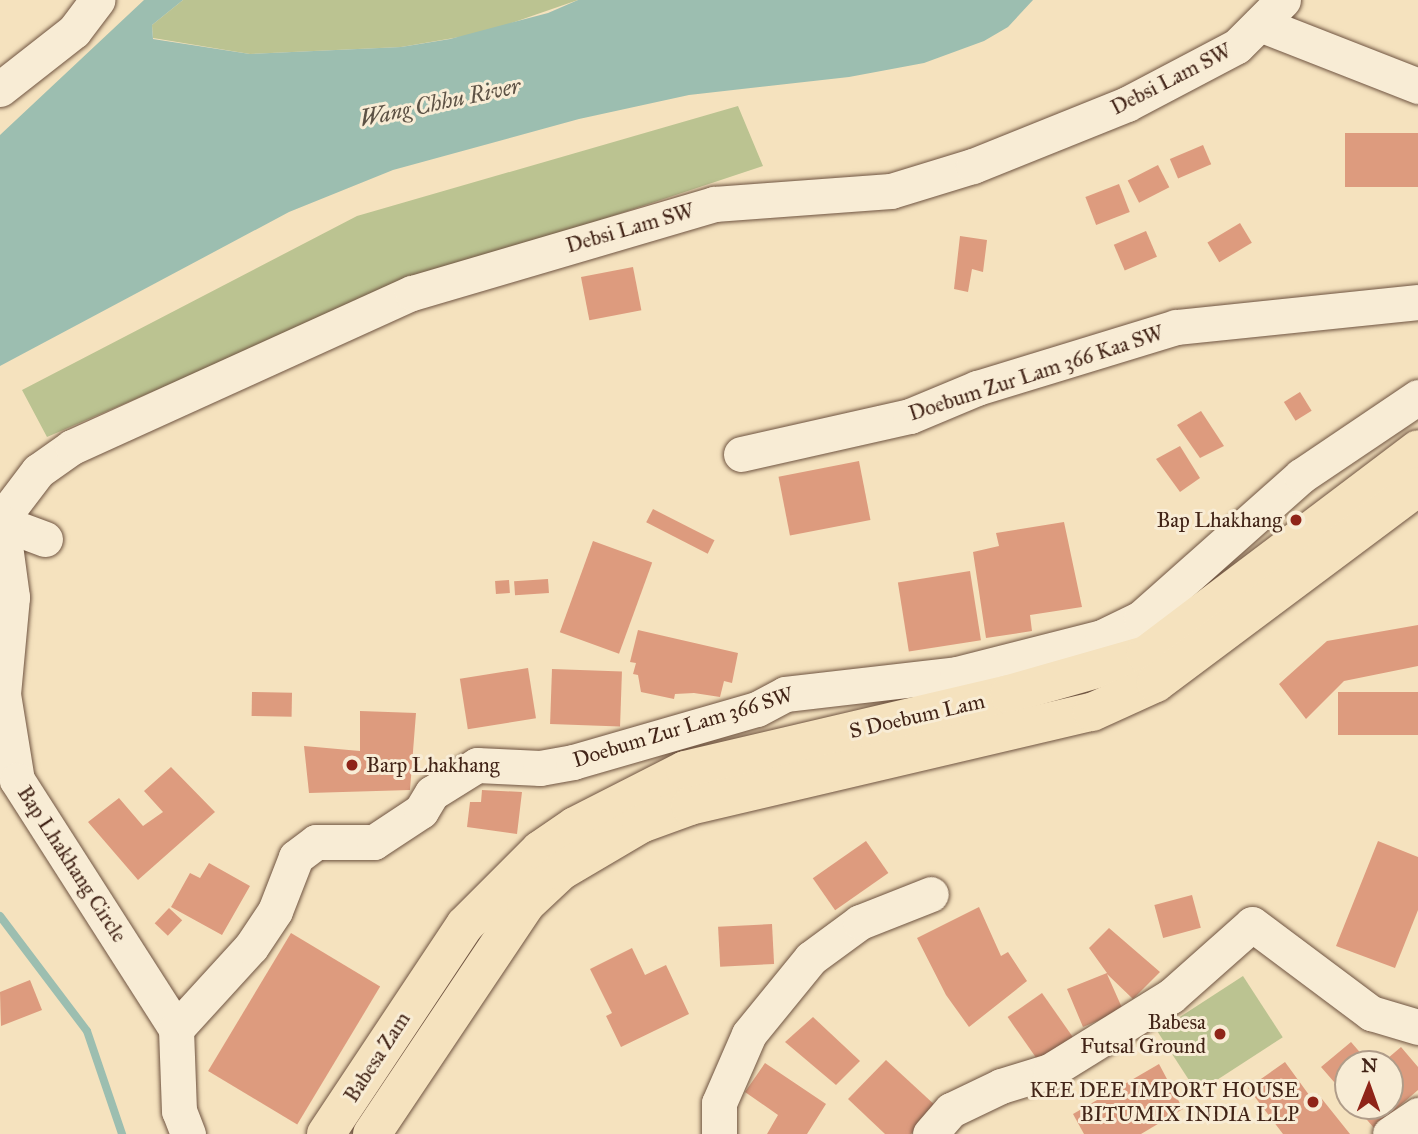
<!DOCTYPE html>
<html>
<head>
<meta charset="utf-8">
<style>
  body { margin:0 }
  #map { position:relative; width:1418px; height:1134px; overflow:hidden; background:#f5e2be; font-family:"IM FELL Great Primer",serif }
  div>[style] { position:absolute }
  .green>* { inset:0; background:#bbc391; transform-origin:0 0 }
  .water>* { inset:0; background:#9cbeb0 }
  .stream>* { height:8px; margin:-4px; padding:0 4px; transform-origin:4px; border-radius:4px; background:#9cbeb0 }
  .building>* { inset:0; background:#dd9b7e; transform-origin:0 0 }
  .roads { filter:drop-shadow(0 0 2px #6f5441) drop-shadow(0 0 2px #6f5441) }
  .minor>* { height:35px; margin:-17.5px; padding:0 17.5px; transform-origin:17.5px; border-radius:17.5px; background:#f8ecd5 }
  .highway>* { height:38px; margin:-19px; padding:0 19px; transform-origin:19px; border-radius:19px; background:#f5e2be }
  .dots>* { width:19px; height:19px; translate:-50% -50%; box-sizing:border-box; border:4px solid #f8ecd5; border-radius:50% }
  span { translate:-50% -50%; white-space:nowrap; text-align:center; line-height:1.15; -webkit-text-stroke:6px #f8ecd5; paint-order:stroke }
  .street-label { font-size:21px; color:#422417 }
  .poi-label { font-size:21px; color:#422417 }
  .right { translate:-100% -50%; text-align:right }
  .left { translate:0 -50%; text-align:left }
  .water-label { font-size:23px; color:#5d5245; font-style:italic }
  .north { position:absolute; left:1334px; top:1050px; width:70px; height:70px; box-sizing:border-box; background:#f8ecd5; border:2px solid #af9c89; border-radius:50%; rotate:1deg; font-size:19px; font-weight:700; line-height:28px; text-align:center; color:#422417 }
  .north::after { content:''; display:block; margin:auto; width:24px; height:32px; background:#8f2418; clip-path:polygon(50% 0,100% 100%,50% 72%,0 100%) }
</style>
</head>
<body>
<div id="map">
  <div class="green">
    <i style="clip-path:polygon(183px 0,578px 0,483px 33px,401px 47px,250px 54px,153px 38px,152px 25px)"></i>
    <i style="clip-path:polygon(738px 106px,763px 166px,387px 291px,47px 437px,22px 390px,357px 216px)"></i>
    <i style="left:1243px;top:976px;width:73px;height:102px;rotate:57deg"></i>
  </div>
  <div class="water">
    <i style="clip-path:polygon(144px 0,183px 0,152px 25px,153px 39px,250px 54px,401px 47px,450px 39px,548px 13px,578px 0,1033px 0,1008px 27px,984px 41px,924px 63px,849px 77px,689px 95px,579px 119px,393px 170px,289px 212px,0 366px,0 135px)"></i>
  </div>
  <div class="stream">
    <i style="left:0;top:916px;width:144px;rotate:52.9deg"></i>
    <i style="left:87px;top:1031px;width:109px;rotate:71.2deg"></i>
  </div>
  <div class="building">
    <i style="left:1418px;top:133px;width:54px;height:73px;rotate:90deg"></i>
    <i style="left:1203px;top:145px;width:21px;height:36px;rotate:67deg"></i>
    <i style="left:1158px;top:165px;width:25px;height:34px;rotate:63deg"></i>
    <i style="left:1119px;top:184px;width:30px;height:36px;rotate:69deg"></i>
    <i style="left:1240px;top:223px;width:23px;height:38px;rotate:59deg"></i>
    <i style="left:1146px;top:231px;width:28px;height:35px;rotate:67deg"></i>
    <i style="clip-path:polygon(960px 236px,987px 240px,983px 272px,972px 269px,968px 292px,954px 289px)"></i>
    <i style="left:633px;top:267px;width:44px;height:53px;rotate:79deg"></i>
    <i style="left:1300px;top:392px;width:22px;height:19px;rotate:58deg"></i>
    <i style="clip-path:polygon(1201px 411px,1224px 446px,1200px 458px,1177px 425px)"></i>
    <i style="clip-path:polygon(1180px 446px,1200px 478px,1180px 492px,1156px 459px)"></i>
    <i style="left:859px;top:461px;width:60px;height:82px;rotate:79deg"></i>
    <i style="left:653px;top:509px;width:69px;height:15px;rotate:27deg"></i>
    <i style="clip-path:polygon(1064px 522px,1082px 607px,1030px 615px,1032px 631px,986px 638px,973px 552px,999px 546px,996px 533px)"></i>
    <i style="left:593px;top:541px;width:63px;height:97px;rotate:20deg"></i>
    <i style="left:970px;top:571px;width:70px;height:73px;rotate:81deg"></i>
    <i style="left:548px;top:579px;width:14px;height:34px;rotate:86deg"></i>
    <i style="left:509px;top:580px;width:13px;height:14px;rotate:86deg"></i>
    <i style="clip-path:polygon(1418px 625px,1418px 666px,1344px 681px,1306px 719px,1279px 684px,1327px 641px)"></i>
    <i style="clip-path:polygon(638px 630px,738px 653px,732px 683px,724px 681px,720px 697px,694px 693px,675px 694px,674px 699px,641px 692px,638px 675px,633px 674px,636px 663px,630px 662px)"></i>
    <i style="left:528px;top:668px;width:51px;height:69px;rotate:81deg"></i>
    <i style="left:552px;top:669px;width:70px;height:55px;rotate:2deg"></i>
    <i style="left:252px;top:692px;width:40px;height:24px;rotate:1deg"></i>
    <i style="left:1418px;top:692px;width:43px;height:80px;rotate:90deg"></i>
    <i style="clip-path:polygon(360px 711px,416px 713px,410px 790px,309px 793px,304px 746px,360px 751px)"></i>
    <i style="clip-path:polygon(171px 767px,215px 812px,138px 880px,88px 822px,119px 798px,143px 826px,163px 812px,144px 791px)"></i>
    <i style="clip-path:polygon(482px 790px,522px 792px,517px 834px,467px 827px,470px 802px,481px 802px)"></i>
    <i style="left:866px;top:841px;width:39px;height:65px;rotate:55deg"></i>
    <i style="clip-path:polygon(1378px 841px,1418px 857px,1418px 910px,1395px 968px,1336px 946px)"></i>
    <i style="clip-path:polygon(209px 863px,250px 886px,222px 935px,171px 907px,190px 873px,200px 878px)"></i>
    <i style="left:1192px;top:895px;width:34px;height:39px;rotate:75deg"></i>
    <i style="clip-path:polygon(979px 907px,1001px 956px,1008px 952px,1027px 981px,969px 1027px,946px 995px,917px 938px)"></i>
    <i style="left:169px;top:908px;width:18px;height:21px;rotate:43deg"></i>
    <i style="left:772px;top:924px;width:40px;height:54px;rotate:87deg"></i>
    <i style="clip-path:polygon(1109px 928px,1160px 972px,1133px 999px,1107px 974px,1123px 1010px,1083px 1027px,1067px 989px,1107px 973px,1089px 948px)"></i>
    <i style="left:291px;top:933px;width:104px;height:161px;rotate:31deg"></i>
    <i style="clip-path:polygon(632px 948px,645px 975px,666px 965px,689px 1014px,621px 1047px,606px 1016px,612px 1013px,590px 969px)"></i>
    <i style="clip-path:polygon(30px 980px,42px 1010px,1px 1026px,0 992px)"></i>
    <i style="left:1042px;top:993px;width:61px;height:42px;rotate:55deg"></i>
    <i style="clip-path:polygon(813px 1017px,860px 1061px,836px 1085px,785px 1042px)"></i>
    <i style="clip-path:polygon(1351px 1042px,1370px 1064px,1348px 1064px,1348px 1098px,1321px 1067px)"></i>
    <i style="clip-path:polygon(1401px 1047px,1418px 1067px,1418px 1090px,1374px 1128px,1355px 1106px,1390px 1106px,1390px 1064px,1381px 1064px)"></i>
    <i style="clip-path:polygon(886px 1060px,937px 1107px,911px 1134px,885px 1134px,848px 1099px)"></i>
    <i style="clip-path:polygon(1285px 1062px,1312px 1099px,1318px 1094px,1350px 1134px,1283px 1134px,1248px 1088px)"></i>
    <i style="clip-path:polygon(765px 1063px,826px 1104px,807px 1134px,767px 1134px,778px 1115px,745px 1092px)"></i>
    <i style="clip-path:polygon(1159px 1064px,1183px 1109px,1141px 1134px,1084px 1134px,1073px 1114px)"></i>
  </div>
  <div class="roads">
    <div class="minor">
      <i style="left:1260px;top:24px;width:170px;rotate:21.4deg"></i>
      <i style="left:0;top:89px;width:94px;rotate:-38.1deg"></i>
      <i style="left:74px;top:31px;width:39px;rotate:-53deg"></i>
      <i style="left:741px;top:454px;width:173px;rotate:-12.7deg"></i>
      <i style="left:910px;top:416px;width:73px;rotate:-22.7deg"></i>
      <i style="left:977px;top:388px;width:208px;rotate:-17deg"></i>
      <i style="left:1176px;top:327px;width:243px;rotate:-5.9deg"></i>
      <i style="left:0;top:521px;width:63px;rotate:-52.8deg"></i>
      <i style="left:38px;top:471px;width:42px;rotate:-35.2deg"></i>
      <i style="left:72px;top:447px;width:373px;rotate:-24.4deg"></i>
      <i style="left:412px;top:293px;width:315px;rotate:-16.4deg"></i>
      <i style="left:714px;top:204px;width:177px;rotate:-4.2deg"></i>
      <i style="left:891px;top:191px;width:86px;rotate:-17deg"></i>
      <i style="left:973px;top:166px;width:166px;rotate:-21.9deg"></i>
      <i style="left:1127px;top:104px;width:124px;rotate:-27.8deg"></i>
      <i style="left:1237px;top:46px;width:65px;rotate:-45deg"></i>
      <i style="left:45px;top:539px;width:46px;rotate:-159.6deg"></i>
      <i style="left:2px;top:523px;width:75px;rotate:82.3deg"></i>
      <i style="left:12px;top:597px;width:97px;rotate:95.3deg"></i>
      <i style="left:3px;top:694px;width:87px;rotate:80.8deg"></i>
      <i style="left:17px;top:780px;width:295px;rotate:57.4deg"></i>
      <i style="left:188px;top:1134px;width:25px;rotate:-111deg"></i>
      <i style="left:179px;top:1111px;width:82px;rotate:-92.1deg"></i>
      <i style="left:176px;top:1029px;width:111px;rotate:-47.6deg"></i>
      <i style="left:251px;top:947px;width:43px;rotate:-56.3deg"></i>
      <i style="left:275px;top:911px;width:58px;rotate:-68.7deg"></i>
      <i style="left:296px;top:857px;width:25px;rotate:-37deg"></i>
      <i style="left:316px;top:842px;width:58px"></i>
      <i style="left:374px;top:842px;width:56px;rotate:-33.4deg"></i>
      <i style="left:421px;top:811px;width:21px;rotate:-59deg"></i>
      <i style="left:432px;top:793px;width:53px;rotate:-31.9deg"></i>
      <i style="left:477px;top:765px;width:63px;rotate:2.7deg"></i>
      <i style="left:540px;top:768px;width:34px;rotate:-10deg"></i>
      <i style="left:573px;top:762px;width:191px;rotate:-16.1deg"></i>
      <i style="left:757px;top:709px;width:32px;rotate:-28deg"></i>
      <i style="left:785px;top:694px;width:173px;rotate:-6.6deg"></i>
      <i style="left:957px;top:674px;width:150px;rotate:-14.3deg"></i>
      <i style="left:1102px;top:637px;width:43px;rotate:-26deg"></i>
      <i style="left:1141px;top:618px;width:214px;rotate:-41.6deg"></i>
      <i style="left:1301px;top:476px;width:141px;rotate:-34deg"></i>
      <i style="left:719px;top:1134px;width:31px;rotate:-90deg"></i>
      <i style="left:719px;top:1103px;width:75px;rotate:-66.5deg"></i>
      <i style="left:749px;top:1034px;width:98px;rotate:-50.8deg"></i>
      <i style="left:811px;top:958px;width:61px;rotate:-36.3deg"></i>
      <i style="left:860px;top:922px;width:76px;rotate:-21.5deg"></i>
      <i style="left:930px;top:1134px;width:32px;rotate:-49deg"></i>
      <i style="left:951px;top:1110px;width:55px;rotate:-25.6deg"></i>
      <i style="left:1001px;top:1086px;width:51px;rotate:-17deg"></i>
      <i style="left:1050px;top:1071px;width:142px;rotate:-31.8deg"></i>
      <i style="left:1171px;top:996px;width:108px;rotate:-41.6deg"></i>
      <i style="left:1252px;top:924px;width:149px;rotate:36.8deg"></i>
      <i style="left:1371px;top:1013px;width:49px;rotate:16.6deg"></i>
      <i style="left:1390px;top:1134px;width:34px;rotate:-34deg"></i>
    </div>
    <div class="highway">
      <i style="left:326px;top:1134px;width:251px;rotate:-56.4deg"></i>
      <i style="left:465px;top:925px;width:106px;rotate:-45deg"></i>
      <i style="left:540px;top:850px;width:42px;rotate:-34.4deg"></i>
      <i style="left:575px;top:826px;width:123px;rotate:-27deg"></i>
      <i style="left:685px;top:770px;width:333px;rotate:-13.2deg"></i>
      <i style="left:1009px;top:694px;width:142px;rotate:-15.9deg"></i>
      <i style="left:1146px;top:655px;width:341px;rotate:-37.1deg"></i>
      <i style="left:372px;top:1134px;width:277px;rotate:-56.2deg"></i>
      <i style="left:526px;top:904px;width:48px;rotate:-43.3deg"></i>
      <i style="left:561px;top:871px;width:93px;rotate:-30.4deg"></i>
      <i style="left:641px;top:824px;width:52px;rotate:-20.2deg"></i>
      <i style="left:690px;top:806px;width:413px;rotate:-13.2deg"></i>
      <i style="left:1092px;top:712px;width:70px;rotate:-24.4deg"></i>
      <i style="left:1156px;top:683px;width:327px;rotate:-36.8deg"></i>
    </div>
  </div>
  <div class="dots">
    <i style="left:1296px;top:520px;background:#8f2418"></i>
    <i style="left:352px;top:765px;background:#8f2418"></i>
    <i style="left:1220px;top:1034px;background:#8f2418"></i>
    <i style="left:1313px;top:1102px;background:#8f2418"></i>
  </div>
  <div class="street-label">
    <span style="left:1171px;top:79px;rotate:-27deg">Debsi Lam SW</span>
    <span style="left:630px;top:228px;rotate:-16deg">Debsi Lam SW</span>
    <span style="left:1036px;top:373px;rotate:-18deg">Doebum Zur Lam 366 Kaa SW</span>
    <span style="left:917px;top:716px;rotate:-13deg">S Doebum Lam</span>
    <span style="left:683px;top:727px;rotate:-17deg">Doebum Zur Lam 366 SW</span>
    <span style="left:72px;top:864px;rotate:57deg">Bap Lhakhang Circle</span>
    <span style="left:377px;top:1057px;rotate:-57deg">Babesa Zam</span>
  </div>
  <div class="poi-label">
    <span class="right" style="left:1282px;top:520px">Bap Lhakhang</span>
    <span class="left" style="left:366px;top:765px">Barp Lhakhang</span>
    <span class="right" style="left:1206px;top:1034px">Babesa<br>Futsal Ground</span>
    <span class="right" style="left:1299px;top:1102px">KEE DEE IMPORT HOUSE<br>BITUMIX INDIA LLP</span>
  </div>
  <div class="water-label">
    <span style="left:440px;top:102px;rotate:-12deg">Wang Chhu River</span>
  </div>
  <div class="north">N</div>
</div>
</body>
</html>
